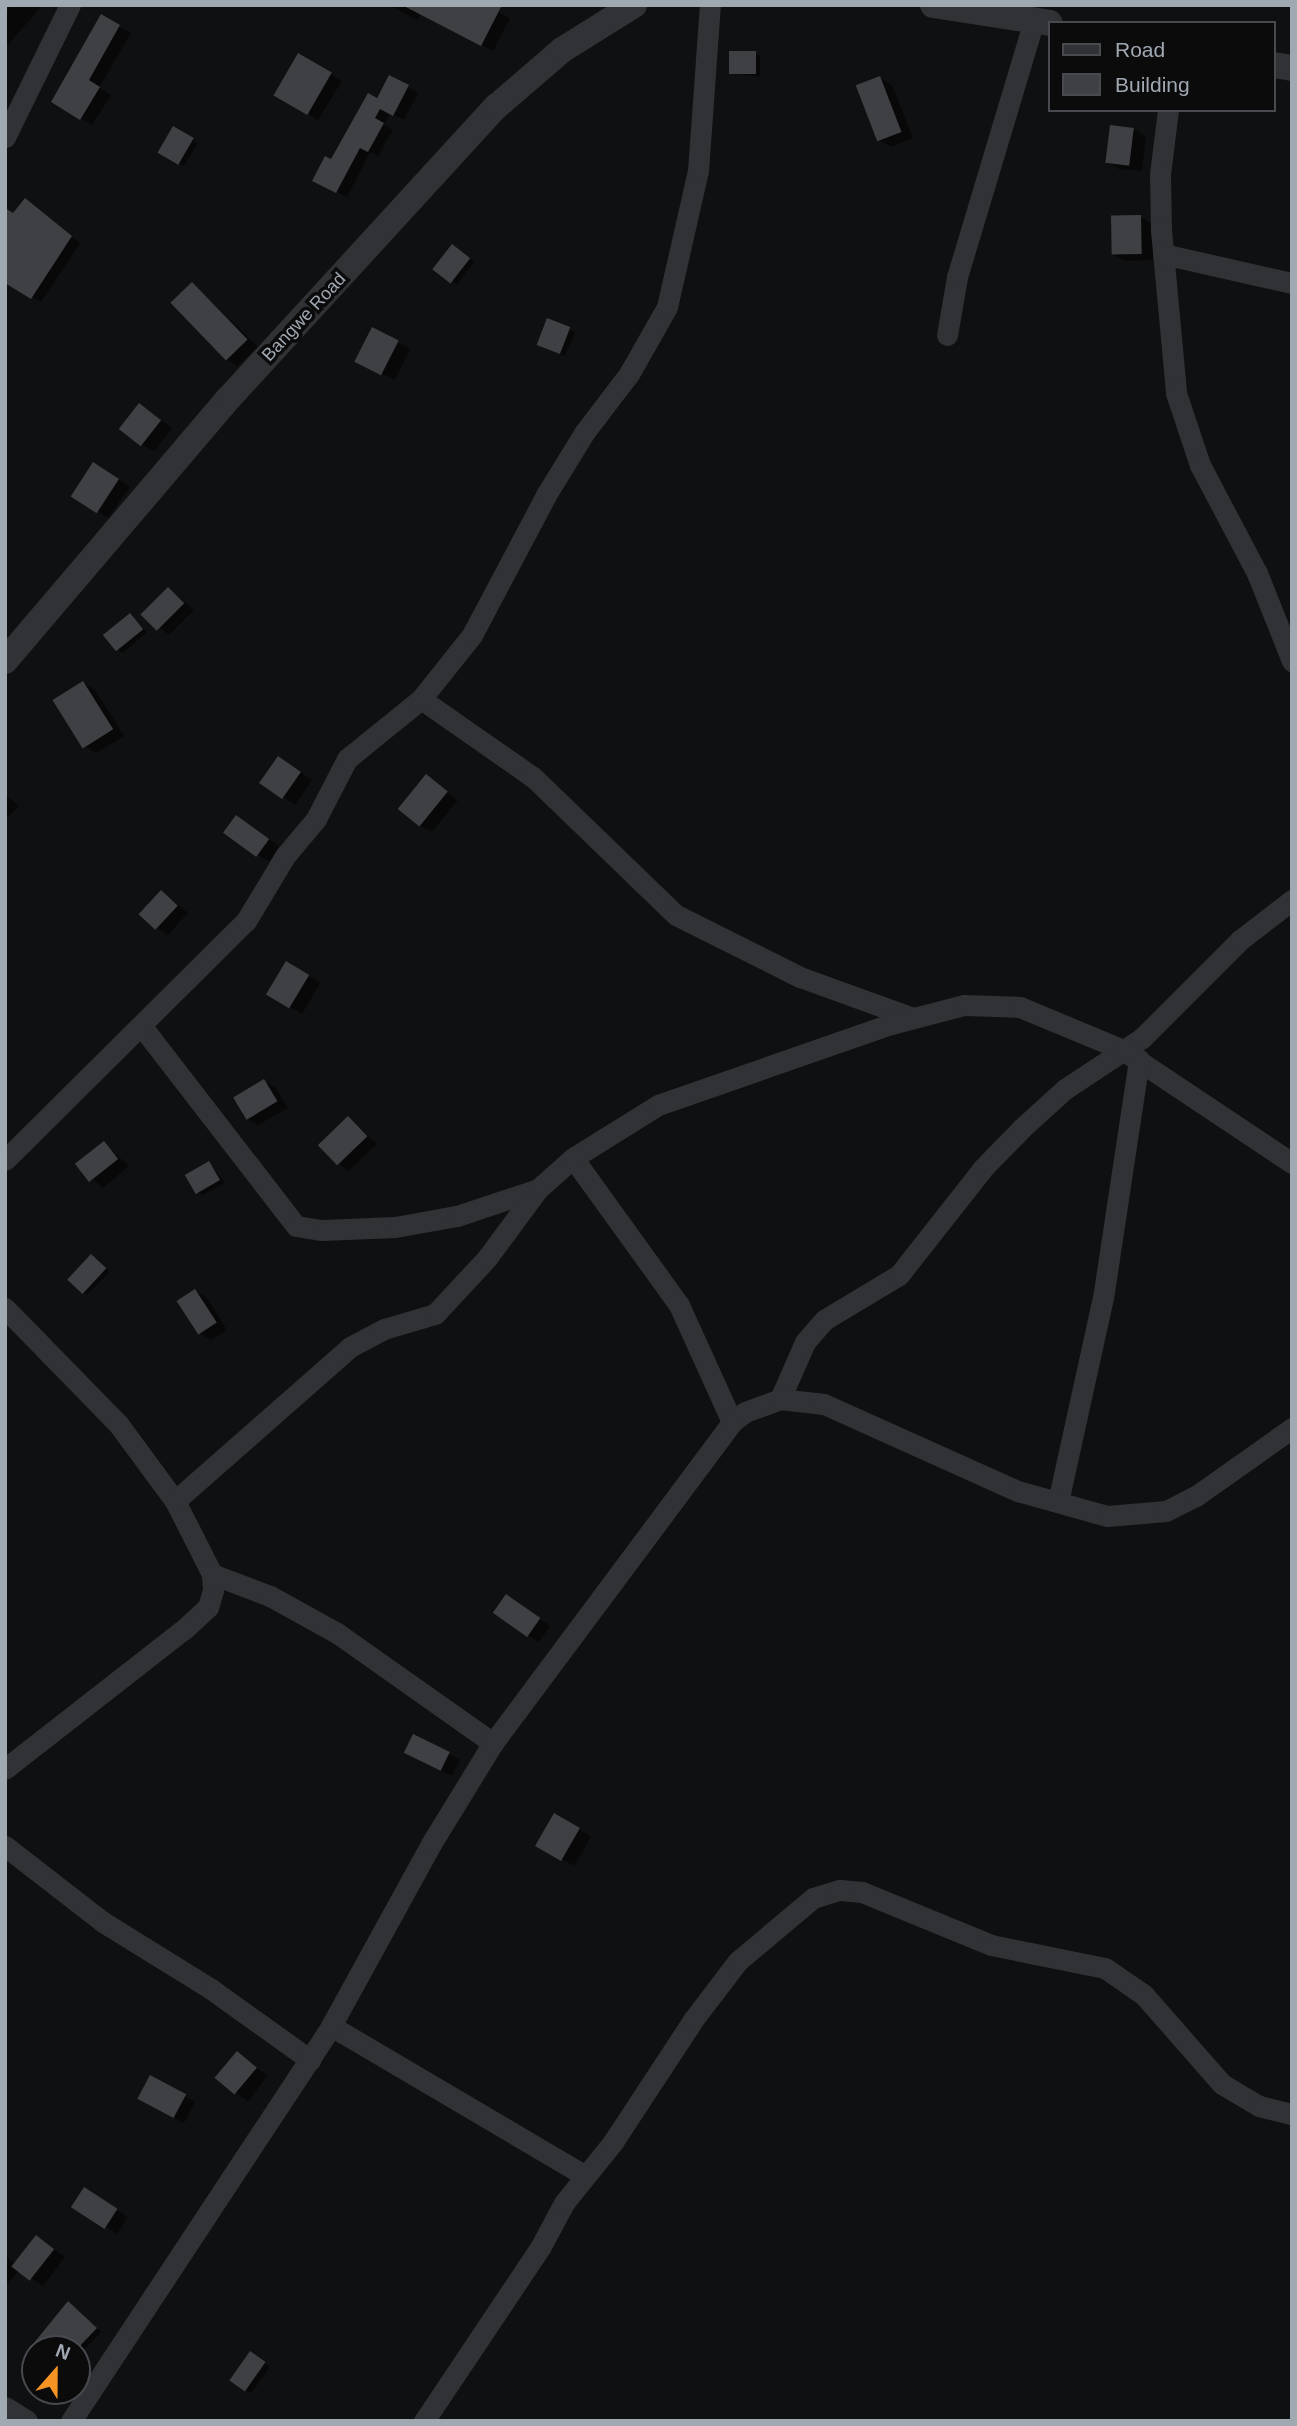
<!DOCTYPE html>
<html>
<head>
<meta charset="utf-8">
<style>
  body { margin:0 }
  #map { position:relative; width:1297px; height:2426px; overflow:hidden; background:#0f1011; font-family:Arial,sans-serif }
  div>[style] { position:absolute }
  .shadow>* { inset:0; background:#0007; transform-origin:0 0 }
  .building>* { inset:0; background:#3e4044; transform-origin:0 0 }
  .minor>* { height:21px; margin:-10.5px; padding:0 10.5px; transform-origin:10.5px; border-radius:10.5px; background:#303236 }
  .tertiary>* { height:26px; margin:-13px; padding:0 13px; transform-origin:13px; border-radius:13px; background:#303236 }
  span { translate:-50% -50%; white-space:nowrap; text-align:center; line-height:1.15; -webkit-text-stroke:7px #0b0b0c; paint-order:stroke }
  .street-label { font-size:18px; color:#a0a8b2 }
  .frame { position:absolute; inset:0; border:7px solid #a0a8b2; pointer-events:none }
  .legend { position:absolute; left:1048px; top:21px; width:228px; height:91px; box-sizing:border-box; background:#0b0b0c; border:2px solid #474a4e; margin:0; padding:9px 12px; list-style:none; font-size:21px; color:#a0a8b2 }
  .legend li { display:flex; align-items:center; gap:14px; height:35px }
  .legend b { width:35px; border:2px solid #474a4e }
  .north { position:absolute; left:21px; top:2335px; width:70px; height:70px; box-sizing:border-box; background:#0b0b0c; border:2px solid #474a4e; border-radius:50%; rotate:21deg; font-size:19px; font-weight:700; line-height:28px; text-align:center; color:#a0a8b2 }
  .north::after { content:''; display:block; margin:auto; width:24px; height:32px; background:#f59423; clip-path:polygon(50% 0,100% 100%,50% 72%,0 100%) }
</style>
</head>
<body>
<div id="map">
  <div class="shadow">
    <i style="clip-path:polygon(12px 5px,42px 6px,5px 48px,5px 13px)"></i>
    <i style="clip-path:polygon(389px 5px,485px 5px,510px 18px,493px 51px,421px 14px,417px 20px)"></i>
    <i style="clip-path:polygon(101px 17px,131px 33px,99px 88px,111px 95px,92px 125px,53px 101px)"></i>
    <i style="clip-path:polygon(755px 53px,760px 56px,760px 77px,730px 73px)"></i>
    <i style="left:299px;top:55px;width:50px;height:46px;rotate:31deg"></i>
    <i style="clip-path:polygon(390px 77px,418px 93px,404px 120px,390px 113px,384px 125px,393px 130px,378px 156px,370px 152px,347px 197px,324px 186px,331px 162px)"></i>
    <i style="clip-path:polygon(880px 78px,892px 85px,913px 138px,891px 147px,879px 140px)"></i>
    <i style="left:173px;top:128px;width:29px;height:27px;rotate:31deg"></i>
    <i style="clip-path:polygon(1134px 129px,1146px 136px,1142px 171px,1119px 169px,1108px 162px)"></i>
    <i style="clip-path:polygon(34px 206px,80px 243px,41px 302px,5px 281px,14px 215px)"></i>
    <i style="clip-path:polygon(1141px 217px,1153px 224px,1153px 260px,1125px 261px,1113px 254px)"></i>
    <i style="clip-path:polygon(457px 249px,474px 262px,457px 284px,452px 281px)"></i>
    <i style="clip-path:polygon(193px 284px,258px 347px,237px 366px,226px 359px)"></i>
    <i style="clip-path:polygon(548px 320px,575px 332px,565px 356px,543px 348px)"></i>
    <i style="clip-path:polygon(373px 330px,410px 349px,395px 380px,369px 368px)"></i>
    <i style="clip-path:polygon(140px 405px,172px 428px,154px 451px,142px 445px)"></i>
    <i style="clip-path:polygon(105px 471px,130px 487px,108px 518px,72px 495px)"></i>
    <i style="clip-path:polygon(169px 589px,194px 610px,169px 635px,143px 614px)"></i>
    <i style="clip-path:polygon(130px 615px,147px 632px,123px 653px,118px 650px)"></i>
    <i style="clip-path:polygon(83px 683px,95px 690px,124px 736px,96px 753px,84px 746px)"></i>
    <i style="clip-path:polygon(290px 765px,312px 780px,295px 805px,261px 782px)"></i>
    <i style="clip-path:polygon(426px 777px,458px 800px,432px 832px,420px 826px)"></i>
    <i style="clip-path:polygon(5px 794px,19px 806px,5px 820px)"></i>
    <i style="clip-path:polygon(248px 824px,280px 847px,269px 861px,257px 855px)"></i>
    <i style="clip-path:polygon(161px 892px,188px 913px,168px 935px,156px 928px)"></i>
    <i style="left:287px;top:963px;width:39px;height:36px;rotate:31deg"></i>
    <i style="clip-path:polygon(264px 1081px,276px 1088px,288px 1108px,258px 1125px,246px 1118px)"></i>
    <i style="clip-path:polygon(349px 1118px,377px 1144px,348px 1171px,319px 1146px)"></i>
    <i style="clip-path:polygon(104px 1144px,129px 1166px,103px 1188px,78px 1165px)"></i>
    <i style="clip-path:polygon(209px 1163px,225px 1183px,203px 1195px,197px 1192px)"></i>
    <i style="clip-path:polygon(96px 1259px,110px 1272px,87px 1295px,82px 1292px)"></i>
    <i style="clip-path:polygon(195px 1291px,207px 1298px,227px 1330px,211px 1340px,200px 1333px)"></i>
    <i style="clip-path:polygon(518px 1603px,550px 1626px,539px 1642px,527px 1635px)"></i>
    <i style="clip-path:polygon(449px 1754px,460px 1760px,452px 1776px,417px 1759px)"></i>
    <i style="left:554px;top:1815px;width:43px;height:34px;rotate:30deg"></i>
    <i style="left:237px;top:2053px;width:38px;height:32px;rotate:37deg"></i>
    <i style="left:150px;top:2077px;width:52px;height:24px;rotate:29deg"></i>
    <i style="clip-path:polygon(96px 2196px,128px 2217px,117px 2234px,73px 2206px)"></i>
    <i style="clip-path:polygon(37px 2237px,65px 2257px,43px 2286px,19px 2270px,5px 2288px,5px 2256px,16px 2264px)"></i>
    <i style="clip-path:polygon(73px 2306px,101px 2332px,77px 2357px,77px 2349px,48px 2349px)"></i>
    <i style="clip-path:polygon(256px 2356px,270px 2367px,251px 2393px,245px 2390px)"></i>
  </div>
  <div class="building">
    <i style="clip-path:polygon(402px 5px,502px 5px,481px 46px)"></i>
    <i style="clip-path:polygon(101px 14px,120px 25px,89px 80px,100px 87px,80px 120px,51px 102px)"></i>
    <i style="left:729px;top:51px;width:27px;height:23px"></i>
    <i style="left:298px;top:53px;width:39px;height:49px;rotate:30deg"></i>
    <i style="clip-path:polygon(389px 75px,409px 85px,393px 116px,380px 109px,375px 118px,384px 123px,368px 152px,360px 148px,336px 193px,312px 181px,325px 156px,331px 159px,368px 93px,377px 98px)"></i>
    <i style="left:880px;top:76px;width:60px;height:26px;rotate:69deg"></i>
    <i style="left:1110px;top:125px;width:24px;height:38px;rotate:7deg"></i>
    <i style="left:173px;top:126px;width:24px;height:31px;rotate:30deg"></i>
    <i style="clip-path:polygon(25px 198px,72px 236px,31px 299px,5px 283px,5px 208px,13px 213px)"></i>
    <i style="left:1141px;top:215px;width:39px;height:30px;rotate:89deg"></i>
    <i style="left:452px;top:244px;width:23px;height:32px;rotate:38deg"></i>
    <i style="left:192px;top:282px;width:80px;height:30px;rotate:46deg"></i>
    <i style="left:547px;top:318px;width:25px;height:29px;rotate:21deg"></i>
    <i style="left:372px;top:327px;width:30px;height:39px;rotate:27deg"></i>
    <i style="left:139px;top:403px;width:28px;height:33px;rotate:38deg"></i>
    <i style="left:93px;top:462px;width:31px;height:41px;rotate:33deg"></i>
    <i style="left:168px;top:587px;width:23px;height:39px;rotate:45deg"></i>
    <i style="left:130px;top:613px;width:21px;height:35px;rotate:51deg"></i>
    <i style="left:83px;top:681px;width:57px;height:36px;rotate:58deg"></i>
    <i style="left:278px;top:756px;width:28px;height:33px;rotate:35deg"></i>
    <i style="left:426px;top:774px;width:28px;height:45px;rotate:39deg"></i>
    <i style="left:236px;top:815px;width:41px;height:22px;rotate:36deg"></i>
    <i style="left:161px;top:890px;width:23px;height:33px;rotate:43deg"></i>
    <i style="left:286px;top:961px;width:27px;height:39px;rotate:31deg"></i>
    <i style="left:264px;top:1079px;width:26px;height:36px;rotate:59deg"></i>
    <i style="left:348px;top:1116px;width:28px;height:42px;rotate:46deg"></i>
    <i style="left:104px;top:1141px;width:23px;height:37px;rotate:52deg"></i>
    <i style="left:209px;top:1161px;width:22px;height:28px;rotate:60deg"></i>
    <i style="left:91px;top:1254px;width:21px;height:35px;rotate:43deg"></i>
    <i style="left:195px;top:1289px;width:40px;height:22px;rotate:57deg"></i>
    <i style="left:506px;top:1594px;width:42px;height:23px;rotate:35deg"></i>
    <i style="left:413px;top:1734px;width:41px;height:21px;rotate:26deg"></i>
    <i style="left:554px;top:1813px;width:30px;height:38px;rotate:30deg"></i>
    <i style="left:237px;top:2051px;width:26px;height:35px;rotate:40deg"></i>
    <i style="left:150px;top:2075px;width:41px;height:27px;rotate:28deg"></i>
    <i style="left:84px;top:2187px;width:40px;height:24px;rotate:33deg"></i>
    <i style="left:36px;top:2235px;width:23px;height:40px;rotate:38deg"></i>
    <i style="clip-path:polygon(68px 2301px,97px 2328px,77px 2349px,29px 2349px)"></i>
    <i style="left:250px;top:2351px;width:19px;height:36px;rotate:35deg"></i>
  </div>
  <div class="minor">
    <i style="left:1168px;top:110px;width:64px;rotate:97.1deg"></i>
    <i style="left:1160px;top:174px;width:56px;rotate:89deg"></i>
    <i style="left:1161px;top:230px;width:164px;rotate:84.7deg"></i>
    <i style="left:1176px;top:393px;width:76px;rotate:71.6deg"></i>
    <i style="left:1200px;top:465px;width:122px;rotate:62.2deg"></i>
    <i style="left:1257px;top:573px;width:95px;rotate:68.3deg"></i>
    <i style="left:5px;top:137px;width:147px;rotate:-63.8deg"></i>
    <i style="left:1163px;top:254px;width:132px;rotate:12.7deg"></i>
    <i style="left:947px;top:335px;width:59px;rotate:-80.2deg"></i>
    <i style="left:957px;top:277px;width:268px;rotate:-73.3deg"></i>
    <i style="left:421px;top:699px;width:136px;rotate:34.9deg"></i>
    <i style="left:533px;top:777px;width:199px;rotate:44deg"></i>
    <i style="left:676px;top:915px;width:139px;rotate:26.6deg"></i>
    <i style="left:800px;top:977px;width:120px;rotate:19.9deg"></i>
    <i style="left:143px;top:1028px;width:250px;rotate:52.3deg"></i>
    <i style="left:296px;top:1226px;width:26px;rotate:9deg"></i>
    <i style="left:322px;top:1230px;width:73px;rotate:-2.4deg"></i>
    <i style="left:395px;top:1227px;width:63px;rotate:-10.1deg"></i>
    <i style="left:457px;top:1216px;width:85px;rotate:-18.4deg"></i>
    <i style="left:573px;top:1158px;width:181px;rotate:54.2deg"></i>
    <i style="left:679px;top:1305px;width:128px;rotate:65.6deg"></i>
    <i style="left:5px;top:1160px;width:339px;rotate:-44.8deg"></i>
    <i style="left:246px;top:921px;width:76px;rotate:-59deg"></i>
    <i style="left:285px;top:856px;width:48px;rotate:-50deg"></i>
    <i style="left:316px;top:819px;width:68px;rotate:-62.7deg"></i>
    <i style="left:347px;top:759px;width:95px;rotate:-39deg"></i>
    <i style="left:421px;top:699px;width:82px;rotate:-51.4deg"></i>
    <i style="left:472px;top:635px;width:158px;rotate:-62.1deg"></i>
    <i style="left:546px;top:495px;width:73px;rotate:-58.5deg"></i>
    <i style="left:584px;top:433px;width:74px;rotate:-52.7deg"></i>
    <i style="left:629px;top:374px;width:77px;rotate:-60.4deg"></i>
    <i style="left:667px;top:307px;width:139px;rotate:-77.2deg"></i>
    <i style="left:698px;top:171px;width:166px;rotate:-85.9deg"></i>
    <i style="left:5px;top:1308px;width:163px;rotate:45.7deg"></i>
    <i style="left:119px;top:1425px;width:94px;rotate:53.6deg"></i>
    <i style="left:175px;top:1501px;width:82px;rotate:63.1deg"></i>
    <i style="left:212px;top:1574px;width:16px;rotate:86deg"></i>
    <i style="left:213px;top:1590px;width:18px;rotate:106deg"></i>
    <i style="left:208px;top:1607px;width:33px;rotate:137deg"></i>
    <i style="left:184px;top:1629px;width:227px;rotate:142deg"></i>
    <i style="left:780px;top:1399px;width:62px;rotate:-66.3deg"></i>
    <i style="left:805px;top:1342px;width:29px;rotate:-49deg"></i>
    <i style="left:824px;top:1320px;width:87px;rotate:-31deg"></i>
    <i style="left:899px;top:1275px;width:137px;rotate:-51.8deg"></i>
    <i style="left:984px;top:1167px;width:54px;rotate:-45.7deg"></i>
    <i style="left:1022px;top:1128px;width:58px;rotate:-42.2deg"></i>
    <i style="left:1065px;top:1089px;width:92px;rotate:-33.5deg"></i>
    <i style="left:1142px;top:1038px;width:139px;rotate:-45deg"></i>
    <i style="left:1240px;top:940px;width:66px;rotate:-37.6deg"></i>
    <i style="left:175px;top:1501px;width:233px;rotate:-41.3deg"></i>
    <i style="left:350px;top:1347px;width:38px;rotate:-28deg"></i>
    <i style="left:384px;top:1329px;width:53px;rotate:-16.4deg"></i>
    <i style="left:435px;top:1314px;width:76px;rotate:-47.1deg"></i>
    <i style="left:487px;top:1258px;width:86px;rotate:-53.5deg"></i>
    <i style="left:538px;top:1189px;width:47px;rotate:-41.5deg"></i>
    <i style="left:573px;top:1158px;width:100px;rotate:-31.9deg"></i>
    <i style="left:658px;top:1105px;width:247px;rotate:-19.2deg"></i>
    <i style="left:891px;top:1024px;width:75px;rotate:-14.6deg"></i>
    <i style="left:964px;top:1005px;width:56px;rotate:2deg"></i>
    <i style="left:1020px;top:1007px;width:109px;rotate:22.6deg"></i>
    <i style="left:1121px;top:1049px;width:206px;rotate:33.7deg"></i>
    <i style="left:1058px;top:1502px;width:209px;rotate:-77.6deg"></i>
    <i style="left:1103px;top:1298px;width:241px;rotate:-81.4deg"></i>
    <i style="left:212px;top:1574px;width:62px;rotate:20.8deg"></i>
    <i style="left:270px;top:1596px;width:77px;rotate:28.9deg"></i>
    <i style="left:337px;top:1633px;width:191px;rotate:35.2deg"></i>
    <i style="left:5px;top:1846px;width:124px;rotate:37.8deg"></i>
    <i style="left:103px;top:1922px;width:127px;rotate:31.8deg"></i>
    <i style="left:211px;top:1989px;width:122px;rotate:35.6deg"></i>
    <i style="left:331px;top:2026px;width:294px;rotate:30.5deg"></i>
    <i style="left:5px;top:2407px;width:26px;rotate:32deg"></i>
    <i style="left:71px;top:2421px;width:473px;rotate:-56.6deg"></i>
    <i style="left:331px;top:2026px;width:208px;rotate:-61.2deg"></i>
    <i style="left:431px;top:1844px;width:119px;rotate:-58.5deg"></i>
    <i style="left:493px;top:1743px;width:400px;rotate:-53.3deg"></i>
    <i style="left:732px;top:1422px;width:16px;rotate:-38deg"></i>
    <i style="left:745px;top:1412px;width:37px;rotate:-20deg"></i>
    <i style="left:780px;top:1399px;width:44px;rotate:6.5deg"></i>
    <i style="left:824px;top:1404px;width:213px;rotate:24.2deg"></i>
    <i style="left:1018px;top:1491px;width:92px;rotate:15.7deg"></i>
    <i style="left:1107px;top:1516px;width:59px;rotate:-4.8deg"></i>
    <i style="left:1166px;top:1511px;width:34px;rotate:-27deg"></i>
    <i style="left:1196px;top:1496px;width:118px;rotate:-35.3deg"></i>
    <i style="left:424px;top:2421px;width:208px;rotate:-56.2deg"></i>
    <i style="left:540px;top:2248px;width:51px;rotate:-61.9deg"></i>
    <i style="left:564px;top:2203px;width:78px;rotate:-51.2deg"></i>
    <i style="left:613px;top:2142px;width:146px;rotate:-56.7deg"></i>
    <i style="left:693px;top:2020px;width:74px;rotate:-52.7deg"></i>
    <i style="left:738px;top:1961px;width:98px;rotate:-40deg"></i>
    <i style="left:813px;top:1898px;width:28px;rotate:-17deg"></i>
    <i style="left:840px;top:1890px;width:22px;rotate:5deg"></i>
    <i style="left:862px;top:1892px;width:139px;rotate:22.3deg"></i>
    <i style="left:991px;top:1945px;width:116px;rotate:11.4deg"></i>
    <i style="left:1105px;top:1968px;width:47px;rotate:34.7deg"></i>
    <i style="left:1144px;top:1995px;width:118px;rotate:48.8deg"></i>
    <i style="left:1222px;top:2084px;width:43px;rotate:30.7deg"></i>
    <i style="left:1259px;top:2106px;width:34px;rotate:14deg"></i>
  </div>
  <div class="tertiary">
    <i style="left:933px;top:5px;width:118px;rotate:8.7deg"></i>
    <i style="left:1274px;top:65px;width:18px;rotate:9deg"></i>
    <i style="left:5px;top:661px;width:345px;rotate:-49.6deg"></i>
    <i style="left:229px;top:398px;width:396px;rotate:-47.5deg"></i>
    <i style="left:497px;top:106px;width:86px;rotate:-40.7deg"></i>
    <i style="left:562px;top:50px;width:85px;rotate:-32deg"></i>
  </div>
  <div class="street-label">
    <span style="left:304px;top:317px;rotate:-47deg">Bangwe Road</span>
  </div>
  <div class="frame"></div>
  <ul class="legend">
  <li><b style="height:9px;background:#303236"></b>Road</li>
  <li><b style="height:19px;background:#3e4044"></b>Building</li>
  </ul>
  <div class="north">N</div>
</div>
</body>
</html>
